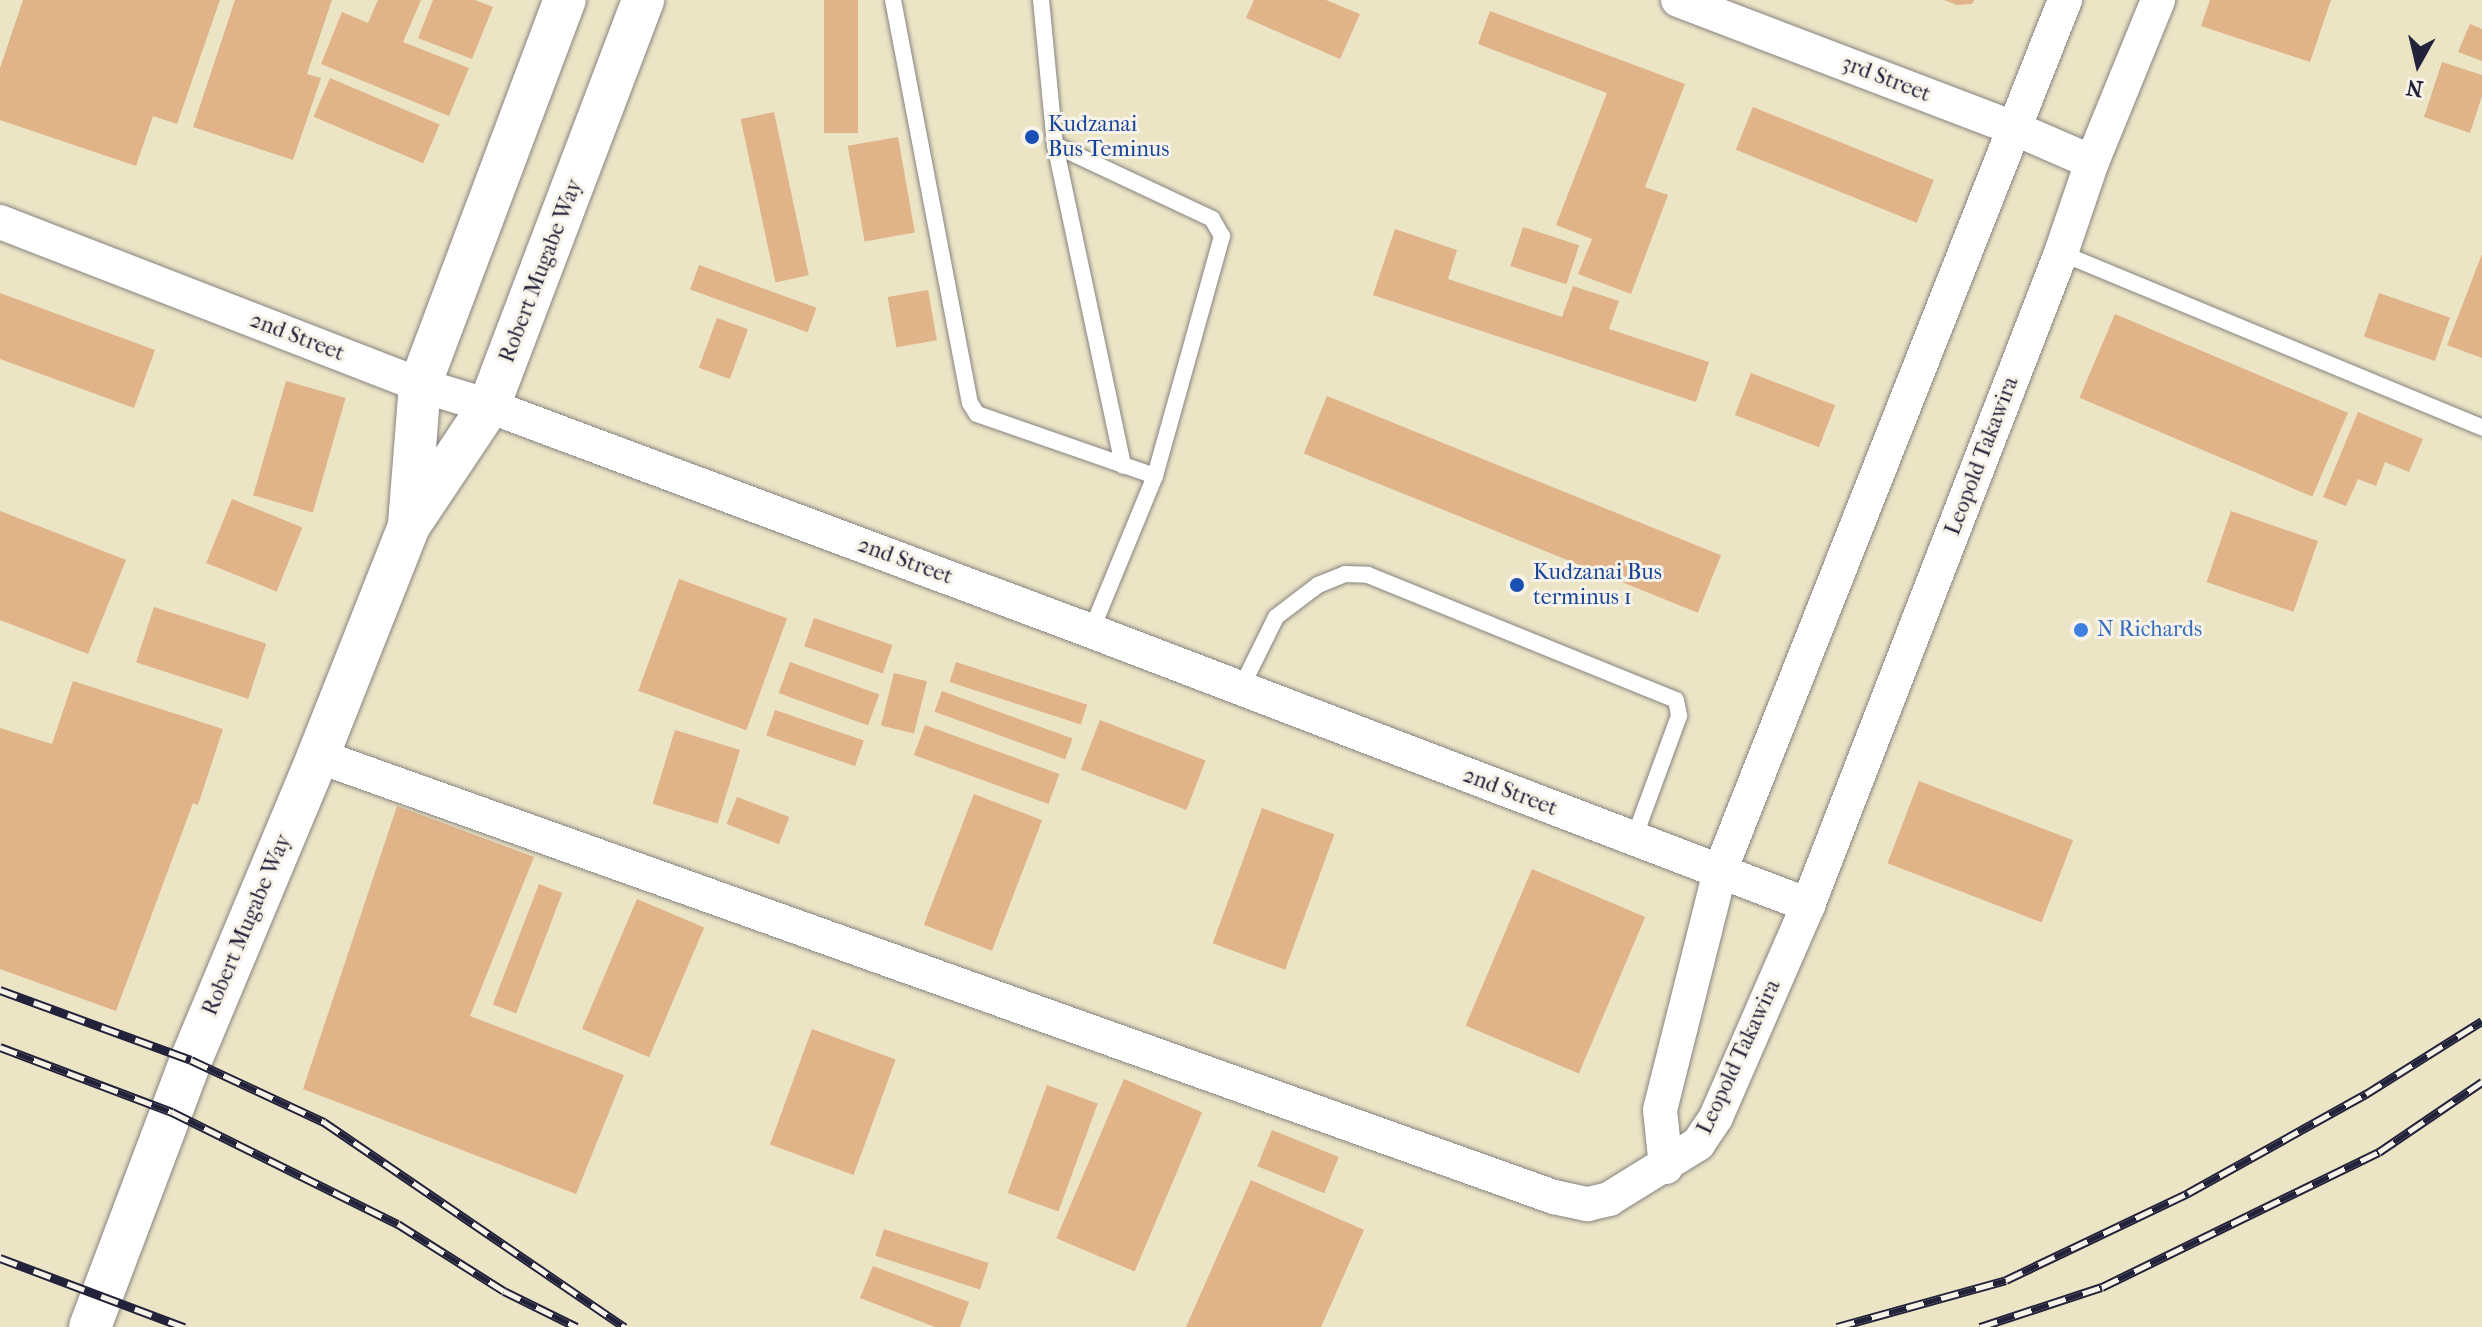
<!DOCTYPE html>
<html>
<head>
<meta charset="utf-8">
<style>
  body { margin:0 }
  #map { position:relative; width:2482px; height:1327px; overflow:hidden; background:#ebe4c5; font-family:"IM FELL French Canon",serif }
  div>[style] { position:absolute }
  .building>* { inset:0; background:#e0b389; transform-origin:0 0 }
  .roads { filter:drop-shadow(0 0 2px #868380) drop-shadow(0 0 2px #868380) }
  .service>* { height:16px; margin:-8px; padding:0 8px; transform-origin:8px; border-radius:8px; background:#fff }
  .minor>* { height:34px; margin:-17px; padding:0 17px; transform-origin:17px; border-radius:17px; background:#fff }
  .tertiary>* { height:42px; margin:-21px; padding:0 21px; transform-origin:21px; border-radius:21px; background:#fff }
  .rail>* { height:9px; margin-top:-4.5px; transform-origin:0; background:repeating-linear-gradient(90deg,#f7f3e8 0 18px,#22223b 0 36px); box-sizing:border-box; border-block:2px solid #22223b }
  .dots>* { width:22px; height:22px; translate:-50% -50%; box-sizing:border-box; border:4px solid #f7f3e8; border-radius:50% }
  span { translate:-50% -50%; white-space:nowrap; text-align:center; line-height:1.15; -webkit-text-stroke:6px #f7f3e8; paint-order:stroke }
  .street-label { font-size:22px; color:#22223b }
  .transit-label { font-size:22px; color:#164399 }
  .left { translate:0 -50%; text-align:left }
  .shop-label { font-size:22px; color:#366cbe }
  .north { position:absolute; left:2378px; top:24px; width:80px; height:80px; -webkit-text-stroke:6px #f7f3e8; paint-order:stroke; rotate:188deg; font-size:22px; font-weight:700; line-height:32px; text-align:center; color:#22223b }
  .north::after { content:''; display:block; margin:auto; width:28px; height:36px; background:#22223b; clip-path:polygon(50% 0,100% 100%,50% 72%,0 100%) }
</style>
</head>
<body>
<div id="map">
  <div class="building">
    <i style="clip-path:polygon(23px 0,220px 0,177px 124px,153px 116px,136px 166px,0 120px,0 68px)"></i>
    <i style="clip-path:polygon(235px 0,332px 0,307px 74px,321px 78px,293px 160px,193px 127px)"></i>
    <i style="clip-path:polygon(378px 0,421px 0,403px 42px,469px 68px,449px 116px,321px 64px,342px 12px,368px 23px)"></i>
    <i style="clip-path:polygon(433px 0,475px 0,493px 7px,472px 59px,418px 38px)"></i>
    <i style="left:824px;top:0;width:34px;height:133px"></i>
    <i style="clip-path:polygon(1254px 0,1326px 0,1360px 14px,1340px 59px,1246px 18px)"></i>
    <i style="clip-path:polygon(1944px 0,1974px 0,1972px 4px,1957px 5px)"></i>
    <i style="clip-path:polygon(2210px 0,2331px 0,2310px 62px,2201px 26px)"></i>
    <i style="clip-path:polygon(1490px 11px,1685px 84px,1645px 187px,1668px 195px,1631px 294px,1578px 274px,1592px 239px,1556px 225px,1607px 93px,1478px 44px)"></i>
    <i style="clip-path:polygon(2470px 24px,2482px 29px,2482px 61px,2458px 52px)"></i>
    <i style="clip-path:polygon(2442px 62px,2482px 75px,2482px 96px,2470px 133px,2424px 117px)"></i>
    <i style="left:330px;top:78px;width:119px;height:42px;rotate:23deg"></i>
    <i style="left:1753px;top:107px;width:195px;height:46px;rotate:22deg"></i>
    <i style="left:774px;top:112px;width:167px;height:34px;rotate:78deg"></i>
    <i style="left:898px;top:137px;width:97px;height:51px;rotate:80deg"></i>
    <i style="left:1523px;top:227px;width:59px;height:41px;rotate:18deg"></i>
    <i style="clip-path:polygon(1395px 229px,1457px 250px,1448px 279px,1562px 317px,1573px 286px,1619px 301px,1609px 329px,1709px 362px,1696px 402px,1373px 295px)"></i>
    <i style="clip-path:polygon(2482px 254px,2482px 358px,2447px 345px)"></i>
    <i style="left:699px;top:265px;width:125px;height:26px;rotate:20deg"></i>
    <i style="left:928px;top:290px;width:51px;height:41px;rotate:80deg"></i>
    <i style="clip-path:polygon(0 293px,155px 350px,134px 408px,0 359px)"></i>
    <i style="left:2379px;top:293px;width:75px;height:46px;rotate:19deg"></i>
    <i style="left:2115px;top:314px;width:253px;height:91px;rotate:23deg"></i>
    <i style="left:717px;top:318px;width:33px;height:53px;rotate:20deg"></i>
    <i style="left:1751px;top:373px;width:90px;height:45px;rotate:21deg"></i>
    <i style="left:286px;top:381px;width:62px;height:119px;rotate:16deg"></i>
    <i style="left:1327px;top:396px;width:425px;height:62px;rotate:22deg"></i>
    <i style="clip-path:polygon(2358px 412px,2423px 439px,2409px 472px,2385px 462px,2376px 486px,2358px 479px,2346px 506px,2323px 497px)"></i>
    <i style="left:232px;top:499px;width:76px;height:69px;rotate:22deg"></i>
    <i style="clip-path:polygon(0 511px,126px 560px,88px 654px,0 620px)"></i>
    <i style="left:2231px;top:511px;width:92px;height:75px;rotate:19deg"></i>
    <i style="left:679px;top:579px;width:115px;height:119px;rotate:20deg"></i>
    <i style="left:154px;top:607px;width:118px;height:58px;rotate:18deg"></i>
    <i style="left:814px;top:618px;width:83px;height:30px;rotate:19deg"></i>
    <i style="left:790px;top:662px;width:95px;height:33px;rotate:20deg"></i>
    <i style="left:956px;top:662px;width:138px;height:21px;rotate:18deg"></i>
    <i style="left:894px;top:673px;width:34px;height:54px;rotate:14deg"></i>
    <i style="clip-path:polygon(73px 681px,223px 729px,198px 805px,193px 803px,116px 1011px,0 969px,0 728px,52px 744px)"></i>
    <i style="left:942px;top:691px;width:139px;height:22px;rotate:20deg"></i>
    <i style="left:775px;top:710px;width:94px;height:27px;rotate:19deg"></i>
    <i style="left:1100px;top:720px;width:113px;height:53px;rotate:21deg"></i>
    <i style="left:925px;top:725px;width:143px;height:32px;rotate:20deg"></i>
    <i style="left:675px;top:730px;width:68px;height:77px;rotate:17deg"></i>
    <i style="left:1919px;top:781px;width:165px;height:88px;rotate:21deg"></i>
    <i style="left:974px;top:794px;width:73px;height:140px;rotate:21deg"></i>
    <i style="left:737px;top:797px;width:56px;height:29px;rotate:21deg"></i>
    <i style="clip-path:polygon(397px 806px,534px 857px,470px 1016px,624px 1075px,576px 1194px,303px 1089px)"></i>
    <i style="left:1262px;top:808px;width:77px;height:144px;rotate:20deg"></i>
    <i style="left:1532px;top:869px;width:123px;height:170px;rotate:23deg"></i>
    <i style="left:539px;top:884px;width:25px;height:129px;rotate:21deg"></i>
    <i style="left:637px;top:899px;width:73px;height:141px;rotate:23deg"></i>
    <i style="left:812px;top:1029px;width:89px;height:123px;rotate:20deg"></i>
    <i style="left:1124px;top:1079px;width:85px;height:173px;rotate:23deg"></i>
    <i style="left:1047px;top:1085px;width:54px;height:115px;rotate:20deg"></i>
    <i style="left:1272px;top:1130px;width:72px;height:39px;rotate:22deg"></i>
    <i style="clip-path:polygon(1251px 1180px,1364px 1230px,1321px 1327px,1186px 1327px)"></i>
    <i style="left:884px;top:1229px;width:110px;height:28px;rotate:18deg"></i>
    <i style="clip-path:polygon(873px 1266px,969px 1302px,960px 1327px,935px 1327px,860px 1298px)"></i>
  </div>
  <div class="roads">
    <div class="service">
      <i style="left:893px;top:0;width:410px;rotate:79.2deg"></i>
      <i style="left:970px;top:403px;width:13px;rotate:58deg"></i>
      <i style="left:977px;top:414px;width:188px;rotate:19.2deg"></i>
      <i style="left:1041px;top:0;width:146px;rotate:84.5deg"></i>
      <i style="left:1055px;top:145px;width:328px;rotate:78deg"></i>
      <i style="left:1055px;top:145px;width:174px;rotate:25.2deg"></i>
      <i style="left:1212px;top:219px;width:20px;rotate:60deg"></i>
      <i style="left:1222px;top:236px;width:249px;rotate:105.6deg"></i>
      <i style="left:1155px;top:476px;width:168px;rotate:112.4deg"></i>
      <i style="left:2061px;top:253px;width:456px;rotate:22.5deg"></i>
      <i style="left:1240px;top:690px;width:81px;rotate:-63.7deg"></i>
      <i style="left:1276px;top:617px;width:53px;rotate:-37.3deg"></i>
      <i style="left:1318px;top:585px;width:29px;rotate:-22deg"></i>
      <i style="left:1345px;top:574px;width:23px;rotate:2deg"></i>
      <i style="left:1368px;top:575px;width:332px;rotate:22.1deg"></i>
      <i style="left:1676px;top:700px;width:16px;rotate:79deg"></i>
      <i style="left:1679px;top:716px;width:130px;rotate:110.2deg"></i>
    </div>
    <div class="minor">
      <i style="left:1678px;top:0;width:362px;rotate:20.9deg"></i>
      <i style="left:2016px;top:129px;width:83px;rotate:23.5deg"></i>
      <i style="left:0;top:222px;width:451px;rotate:21.2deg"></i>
      <i style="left:420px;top:385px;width:72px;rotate:16.9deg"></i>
      <i style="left:489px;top:406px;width:643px;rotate:20.49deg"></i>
      <i style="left:1091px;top:631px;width:768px;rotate:20.91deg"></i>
      <i style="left:318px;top:756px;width:1312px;rotate:19.64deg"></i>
      <i style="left:1554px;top:1197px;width:35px;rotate:12deg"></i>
      <i style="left:1588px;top:1204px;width:22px;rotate:-13deg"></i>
      <i style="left:1609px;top:1199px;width:105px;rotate:-31.7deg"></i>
      <i style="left:1698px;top:1144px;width:32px;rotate:-56deg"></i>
      <i style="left:1716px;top:1117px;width:231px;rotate:-66.5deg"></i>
      <i style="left:1808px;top:905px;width:699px;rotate:-68.79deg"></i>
      <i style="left:2061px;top:253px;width:96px;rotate:-71.2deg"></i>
      <i style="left:2092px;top:162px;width:175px;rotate:-67.8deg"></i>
      <i style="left:1666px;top:1167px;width:57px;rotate:-96deg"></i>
      <i style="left:1660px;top:1110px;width:246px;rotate:-75.9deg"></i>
      <i style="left:1720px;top:871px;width:937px;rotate:-68.39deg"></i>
    </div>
    <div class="tertiary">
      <i style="left:409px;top:524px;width:139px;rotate:-85.5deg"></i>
      <i style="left:420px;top:385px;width:411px;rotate:-69.4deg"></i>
      <i style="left:90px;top:1327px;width:285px;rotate:-69.3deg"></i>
      <i style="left:191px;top:1060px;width:329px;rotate:-67.3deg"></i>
      <i style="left:318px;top:756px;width:247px;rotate:-68.4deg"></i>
      <i style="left:409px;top:526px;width:144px;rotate:-56.3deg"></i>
      <i style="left:489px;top:406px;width:434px;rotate:-69.2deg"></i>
    </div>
  </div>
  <div class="rail">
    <i style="left:0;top:990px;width:203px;rotate:20.1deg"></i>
    <i style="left:191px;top:1060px;width:147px;rotate:25deg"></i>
    <i style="left:324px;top:1122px;width:364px;rotate:34.3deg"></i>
    <i style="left:0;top:1047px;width:184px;rotate:20.7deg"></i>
    <i style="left:172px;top:1112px;width:252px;rotate:26.4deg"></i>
    <i style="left:398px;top:1224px;width:125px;rotate:32.3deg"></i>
    <i style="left:504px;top:1291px;width:81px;rotate:26.3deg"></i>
    <i style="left:0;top:1258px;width:197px;rotate:20.6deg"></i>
    <i style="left:1837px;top:1327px;width:175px;rotate:-15.5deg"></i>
    <i style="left:2006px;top:1280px;width:202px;rotate:-25.5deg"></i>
    <i style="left:2188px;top:1193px;width:204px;rotate:-29.1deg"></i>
    <i style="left:2366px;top:1094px;width:137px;rotate:-32.2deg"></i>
    <i style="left:1980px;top:1327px;width:128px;rotate:-18.2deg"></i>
    <i style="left:2102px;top:1287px;width:308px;rotate:-26deg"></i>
    <i style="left:2379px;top:1152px;width:125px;rotate:-34.2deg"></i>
  </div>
  <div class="dots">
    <i style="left:1032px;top:137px;background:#1a4fb4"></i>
    <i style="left:1517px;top:585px;background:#1a4fb4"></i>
    <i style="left:2081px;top:630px;background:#3f7fe0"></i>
  </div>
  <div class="street-label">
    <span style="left:1886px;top:79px;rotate:21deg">3rd Street</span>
    <span style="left:541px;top:271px;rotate:-69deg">Robert Mugabe Way</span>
    <span style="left:297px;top:337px;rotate:21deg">2nd Street</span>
    <span style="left:1982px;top:456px;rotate:-69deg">Leopold Takawira</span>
    <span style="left:905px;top:561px;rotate:20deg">2nd Street</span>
    <span style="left:1510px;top:792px;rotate:21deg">2nd Street</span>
    <span style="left:247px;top:925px;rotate:-67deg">Robert Mugabe Way</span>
    <span style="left:1739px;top:1057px;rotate:-65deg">Leopold Takawira</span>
  </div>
  <div class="transit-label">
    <span class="left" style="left:1048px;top:137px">Kudzanai<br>Bus Teminus</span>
    <span class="left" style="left:1533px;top:585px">Kudzanai Bus<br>terminus 1</span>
  </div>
  <div class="shop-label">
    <span class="left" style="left:2097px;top:630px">N Richards</span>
  </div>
  <div class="north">N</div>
</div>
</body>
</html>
